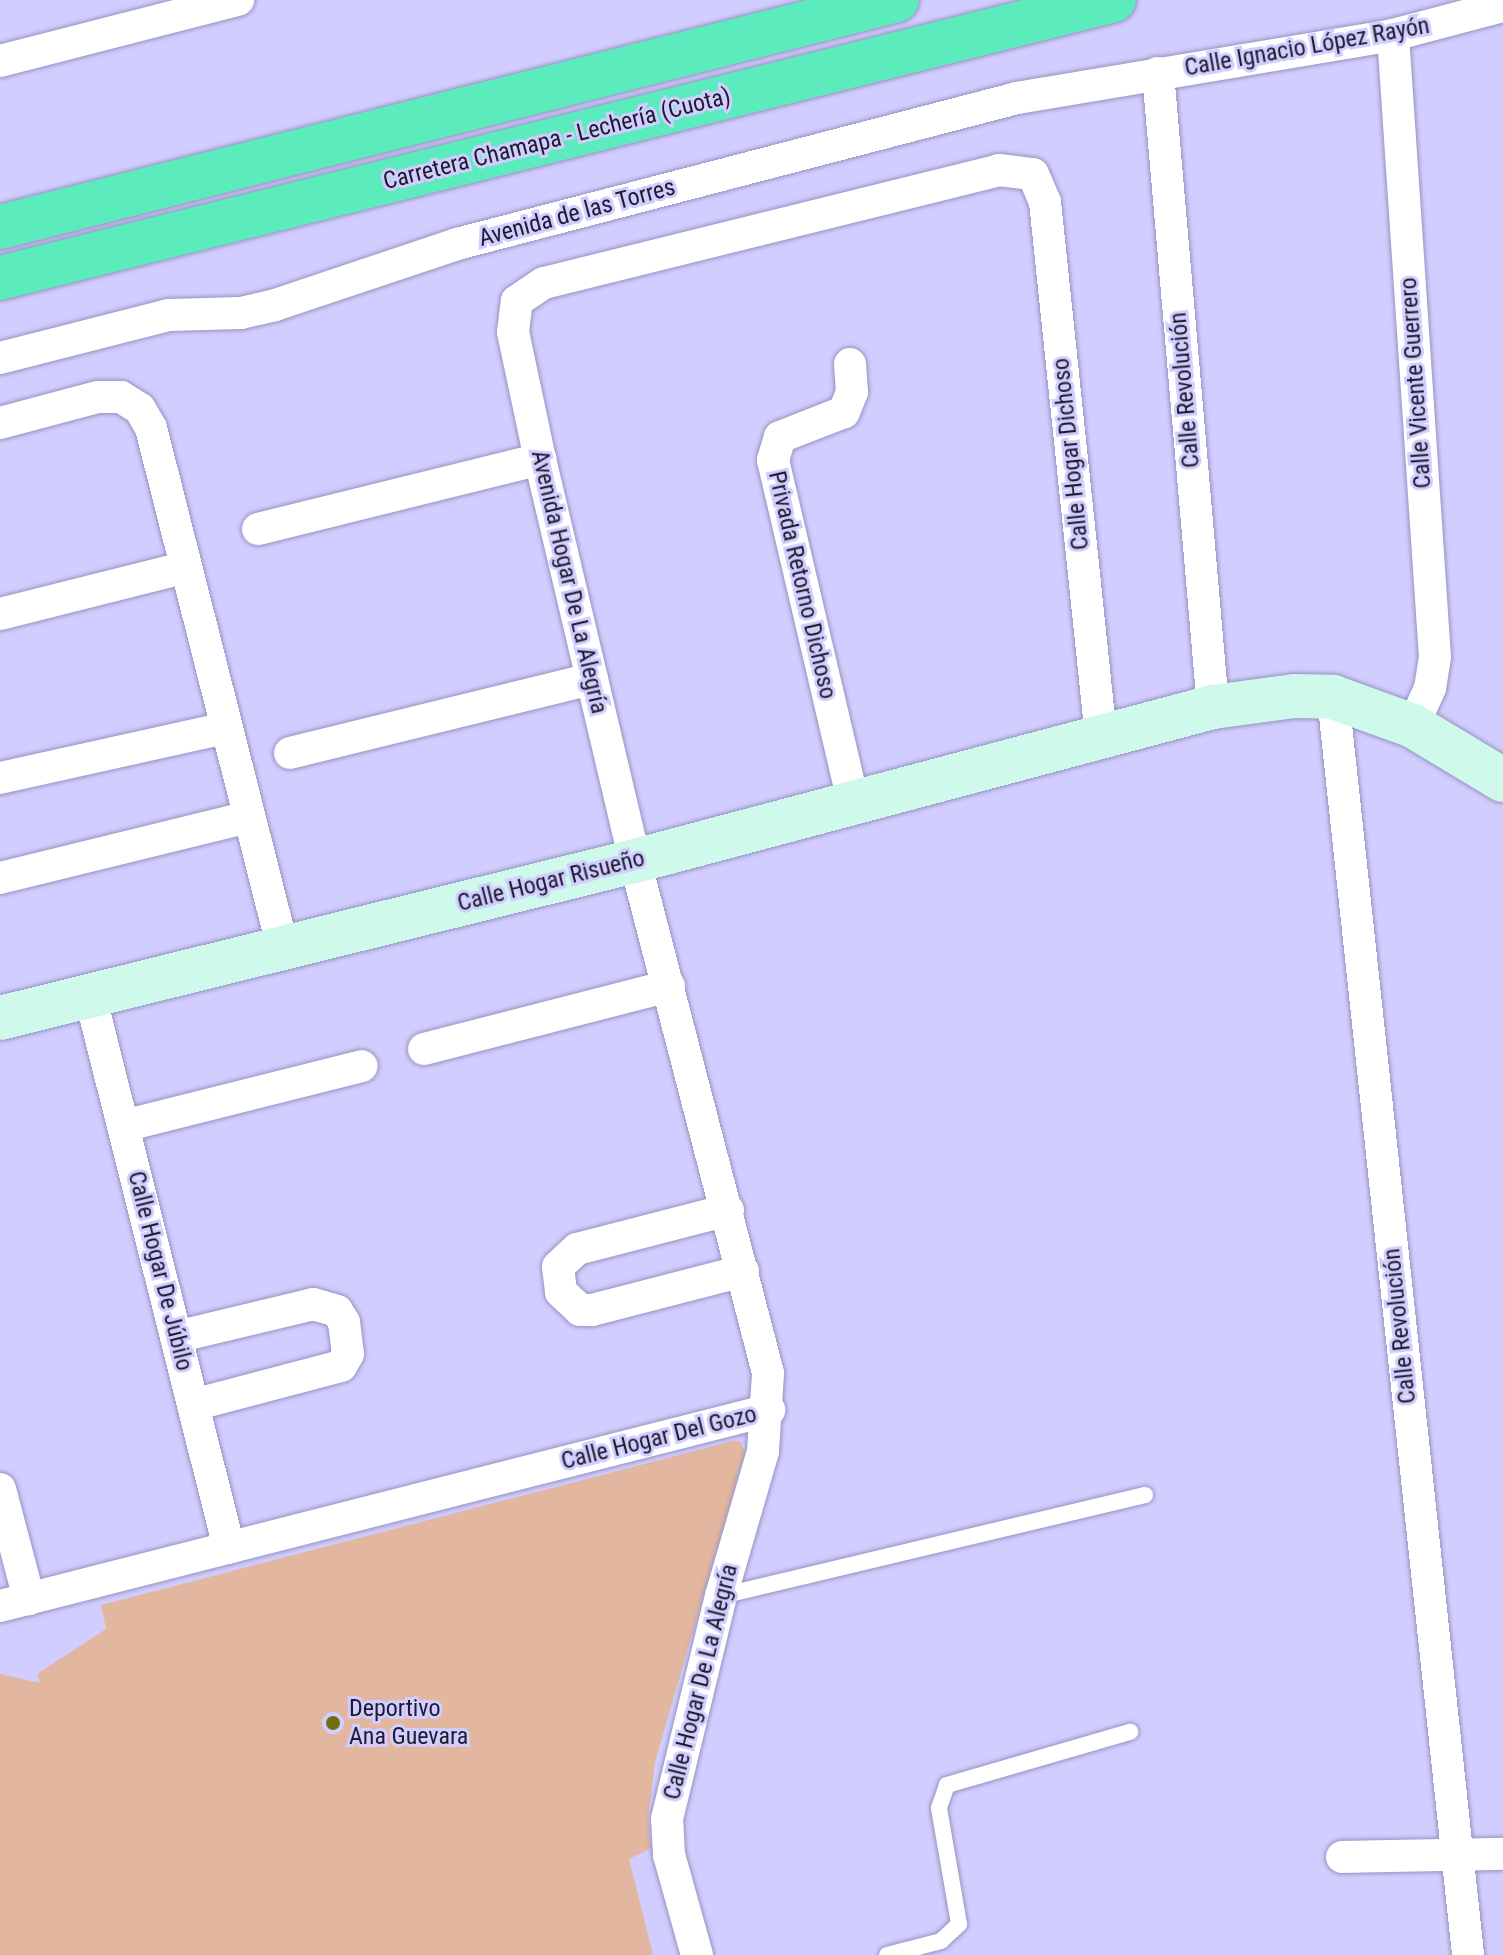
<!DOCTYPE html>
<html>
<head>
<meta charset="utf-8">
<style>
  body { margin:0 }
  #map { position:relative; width:1503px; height:1955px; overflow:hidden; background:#d1ceff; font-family:"Roboto Condensed",sans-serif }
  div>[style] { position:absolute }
  .green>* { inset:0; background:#e2b69f }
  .roads { filter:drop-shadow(0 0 2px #9793c2) drop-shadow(0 0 2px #9793c2) }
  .lane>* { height:16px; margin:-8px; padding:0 8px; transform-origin:8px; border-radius:8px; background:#fff }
  .street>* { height:32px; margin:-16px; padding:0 16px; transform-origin:16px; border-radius:16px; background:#fff }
  .secondary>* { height:44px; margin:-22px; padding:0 22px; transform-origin:22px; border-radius:22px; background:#cef9eb }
  .highway>* { height:44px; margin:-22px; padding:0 22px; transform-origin:22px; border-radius:22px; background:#5bebbc }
  .dots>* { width:22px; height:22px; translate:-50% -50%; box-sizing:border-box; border:4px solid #d1ceff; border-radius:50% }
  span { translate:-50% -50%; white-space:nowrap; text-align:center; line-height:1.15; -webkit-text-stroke:6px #d1ceff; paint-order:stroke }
  .street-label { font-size:24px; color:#1d1b2d }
  .poi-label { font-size:24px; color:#1d1b2d }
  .left { translate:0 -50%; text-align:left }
</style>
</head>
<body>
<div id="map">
  <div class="green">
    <i style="clip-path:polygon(733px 1441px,740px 1441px,745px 1452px,655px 1762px,648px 1819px,651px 1848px,629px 1859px,653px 1955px,0 1955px,0 1674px,40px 1683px,37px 1674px,106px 1629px,101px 1605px)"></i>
  </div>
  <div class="roads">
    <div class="lane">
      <i style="left:721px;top:1596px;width:436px;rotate:-13.4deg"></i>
      <i style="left:887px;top:1955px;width:56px;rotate:-14.5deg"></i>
      <i style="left:941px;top:1941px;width:25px;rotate:-43deg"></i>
      <i style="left:959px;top:1924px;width:118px;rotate:-99.8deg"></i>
      <i style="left:939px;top:1808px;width:24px;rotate:-71deg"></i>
      <i style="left:947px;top:1785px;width:191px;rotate:-16.2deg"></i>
    </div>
    <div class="street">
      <i style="left:1393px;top:35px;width:623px;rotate:86.14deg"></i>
      <i style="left:1435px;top:657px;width:31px;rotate:99deg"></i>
      <i style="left:1430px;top:688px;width:42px;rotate:114.1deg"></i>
      <i style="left:0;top:61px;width:246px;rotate:-14.4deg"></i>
      <i style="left:1158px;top:73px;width:636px;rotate:85.04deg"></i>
      <i style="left:0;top:358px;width:174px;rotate:-14.3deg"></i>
      <i style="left:169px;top:315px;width:72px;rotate:-1.6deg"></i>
      <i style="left:241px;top:313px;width:35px;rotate:-13deg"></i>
      <i style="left:275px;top:305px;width:192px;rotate:-18.5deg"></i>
      <i style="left:457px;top:244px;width:579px;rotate:-14.61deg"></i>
      <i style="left:1017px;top:98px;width:381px;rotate:-9.5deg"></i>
      <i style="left:1393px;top:35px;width:114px;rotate:-14.8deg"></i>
      <i style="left:850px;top:364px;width:28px;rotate:86deg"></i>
      <i style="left:852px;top:392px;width:22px;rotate:112deg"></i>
      <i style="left:844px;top:412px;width:69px;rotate:158.7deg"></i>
      <i style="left:780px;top:437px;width:24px;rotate:107deg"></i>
      <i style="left:773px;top:460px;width:353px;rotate:76.8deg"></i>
      <i style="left:0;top:423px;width:101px;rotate:-14.9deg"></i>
      <i style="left:98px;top:397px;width:23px"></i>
      <i style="left:121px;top:397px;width:22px;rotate:32deg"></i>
      <i style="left:140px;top:409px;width:22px;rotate:60deg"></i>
      <i style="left:151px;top:428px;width:533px;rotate:75.78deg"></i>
      <i style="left:258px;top:529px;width:291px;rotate:-13.9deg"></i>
      <i style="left:0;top:614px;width:189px;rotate:-14.1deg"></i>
      <i style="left:1333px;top:697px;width:1265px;rotate:83.87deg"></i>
      <i style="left:290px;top:753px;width:311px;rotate:-13.8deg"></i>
      <i style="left:0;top:778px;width:231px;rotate:-12.5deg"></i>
      <i style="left:0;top:878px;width:256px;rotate:-13.8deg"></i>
      <i style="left:90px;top:995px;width:570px;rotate:75.89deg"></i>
      <i style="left:424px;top:1049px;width:253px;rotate:-14.4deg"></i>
      <i style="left:123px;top:1126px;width:246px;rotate:-14.1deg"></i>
      <i style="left:728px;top:1210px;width:156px;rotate:165.5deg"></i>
      <i style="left:577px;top:1249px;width:26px;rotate:137deg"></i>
      <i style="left:558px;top:1267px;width:25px;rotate:83deg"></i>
      <i style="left:561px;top:1292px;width:26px;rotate:43deg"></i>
      <i style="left:580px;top:1310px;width:12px"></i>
      <i style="left:592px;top:1310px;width:156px;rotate:-14.5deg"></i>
      <i style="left:176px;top:1337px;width:141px;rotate:-13.5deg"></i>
      <i style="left:313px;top:1304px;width:25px;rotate:16deg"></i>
      <i style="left:337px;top:1311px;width:13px;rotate:58deg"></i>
      <i style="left:344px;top:1322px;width:32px;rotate:83deg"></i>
      <i style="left:348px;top:1354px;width:14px;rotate:120deg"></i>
      <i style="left:341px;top:1366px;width:153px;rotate:165.2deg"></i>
      <i style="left:0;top:1489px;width:114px;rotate:75.2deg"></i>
      <i style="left:0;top:1606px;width:794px;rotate:-14.3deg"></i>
      <i style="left:1342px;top:1857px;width:161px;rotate:-1.1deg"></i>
      <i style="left:697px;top:1955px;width:104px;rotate:-105.6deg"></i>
      <i style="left:669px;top:1855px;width:36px;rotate:-93deg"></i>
      <i style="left:667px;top:1819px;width:229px;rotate:-76.4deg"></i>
      <i style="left:721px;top:1596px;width:151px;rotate:-73.8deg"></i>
      <i style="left:763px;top:1451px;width:78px;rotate:-86.3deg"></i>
      <i style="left:768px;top:1373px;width:529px;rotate:-104.56deg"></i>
      <i style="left:635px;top:861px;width:413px;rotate:-103.3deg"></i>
      <i style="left:540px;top:459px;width:130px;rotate:-102deg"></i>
      <i style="left:513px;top:332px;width:31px;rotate:-83deg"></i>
      <i style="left:517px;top:301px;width:32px;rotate:-34deg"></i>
      <i style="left:544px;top:283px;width:469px;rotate:-13.9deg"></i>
      <i style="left:999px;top:170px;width:34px;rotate:7deg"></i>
      <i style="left:1033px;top:174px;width:30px;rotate:67deg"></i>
      <i style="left:1045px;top:202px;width:538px;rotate:84.02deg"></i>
    </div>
    <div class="secondary">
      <i style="left:0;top:1018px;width:654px;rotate:-13.89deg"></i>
      <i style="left:635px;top:861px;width:598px;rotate:-14.92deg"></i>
      <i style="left:1213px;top:707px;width:82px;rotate:-7.7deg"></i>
      <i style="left:1294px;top:696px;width:39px;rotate:1deg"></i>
      <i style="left:1333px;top:697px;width:85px;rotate:19.9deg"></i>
      <i style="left:1413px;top:726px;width:105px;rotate:31deg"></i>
    </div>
    <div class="highway">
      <i style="left:0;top:227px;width:925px;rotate:-14.2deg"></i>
      <i style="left:0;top:278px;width:1148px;rotate:-14.01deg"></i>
    </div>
  </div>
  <div class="dots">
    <i style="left:333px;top:1723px;background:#716e0f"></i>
  </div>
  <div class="street-label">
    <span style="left:1307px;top:47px;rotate:-10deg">Calle Ignacio López Rayón</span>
    <span style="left:557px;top:139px;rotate:-14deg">Carretera Chamapa - Lechería (Cuota)</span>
    <span style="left:577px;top:213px;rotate:-15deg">Avenida de las Torres</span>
    <span style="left:1416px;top:383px;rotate:-94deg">Calle Vicente Guerrero</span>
    <span style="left:1185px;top:390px;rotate:-95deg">Calle Revolución</span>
    <span style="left:1071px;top:454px;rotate:-96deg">Calle Hogar Dichoso</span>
    <span style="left:569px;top:582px;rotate:77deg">Avenida Hogar De La Alegría</span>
    <span style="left:802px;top:585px;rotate:77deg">Privada Retorno Dichoso</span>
    <span style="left:551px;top:881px;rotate:-14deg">Calle Hogar Risueño</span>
    <span style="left:160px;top:1271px;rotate:76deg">Calle Hogar De Júbilo</span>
    <span style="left:1400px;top:1326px;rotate:-96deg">Calle Revolución</span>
    <span style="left:659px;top:1438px;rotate:-14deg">Calle Hogar Del Gozo</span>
    <span style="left:701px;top:1682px;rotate:-76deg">Calle Hogar De La Alegría</span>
  </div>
  <div class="poi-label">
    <span class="left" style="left:349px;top:1723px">Deportivo<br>Ana Guevara</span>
  </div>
</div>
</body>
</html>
